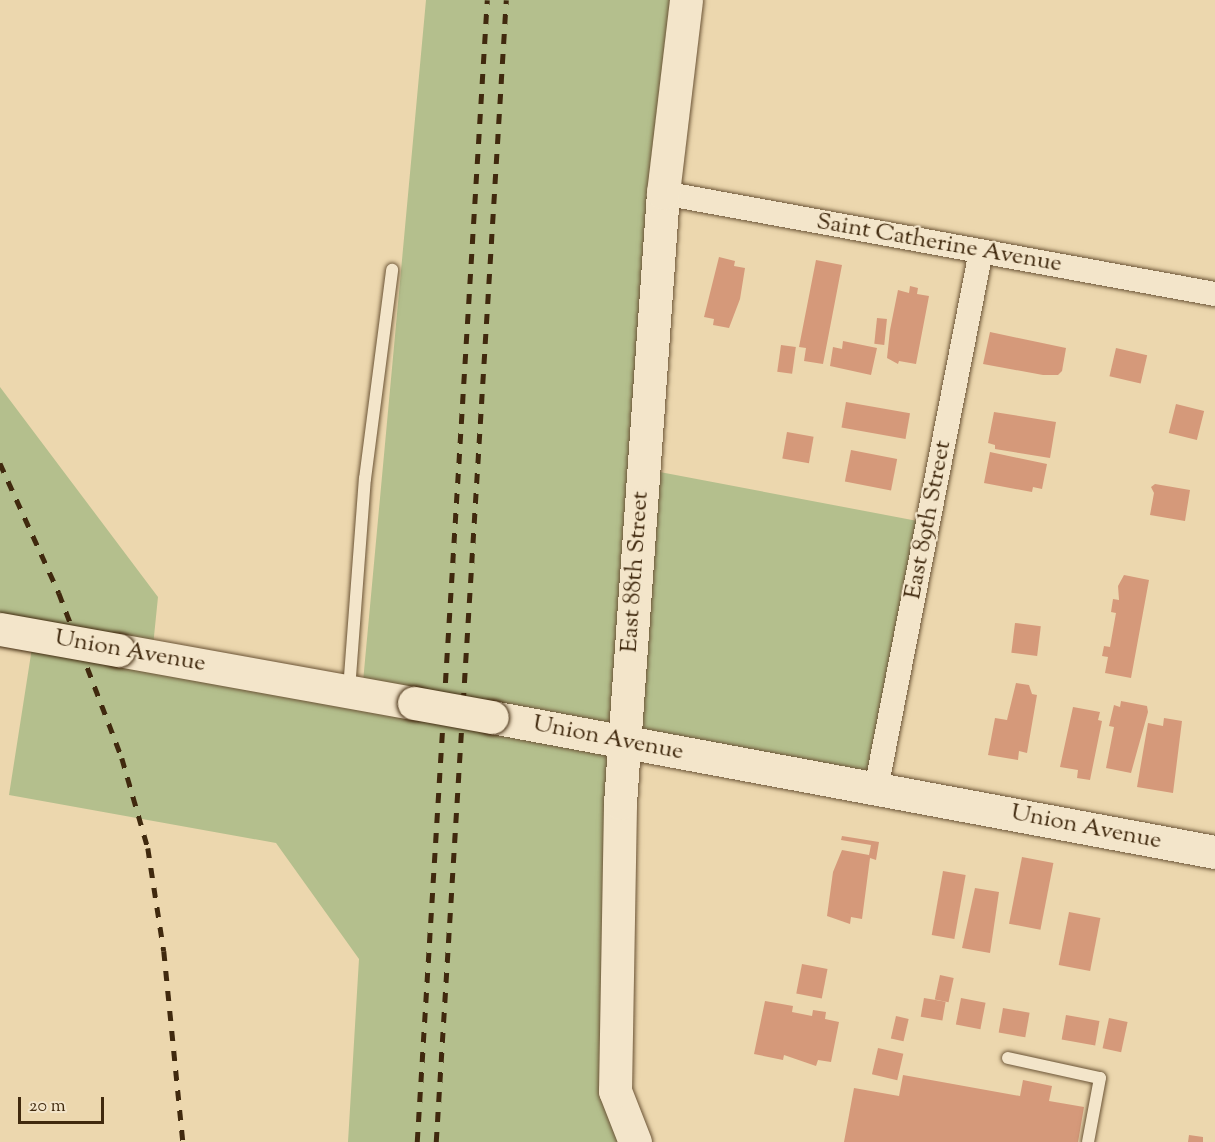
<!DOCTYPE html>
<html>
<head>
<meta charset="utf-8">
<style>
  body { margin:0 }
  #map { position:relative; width:1215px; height:1142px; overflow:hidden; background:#ecd7ae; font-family:"Sorts Mill Goudy",serif }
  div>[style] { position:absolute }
  .green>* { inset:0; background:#b4bf8d }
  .building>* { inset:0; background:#d5997a; transform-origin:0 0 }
  .roads { filter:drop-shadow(0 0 2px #6b5436) drop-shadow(0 0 2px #6b5436) }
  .lane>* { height:12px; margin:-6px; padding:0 6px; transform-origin:6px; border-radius:6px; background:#f3e5ca }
  .street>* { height:24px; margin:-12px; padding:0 12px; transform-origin:12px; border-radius:12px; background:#f3e5ca }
  .secondary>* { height:33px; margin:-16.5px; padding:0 16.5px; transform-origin:16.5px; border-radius:16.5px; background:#f3e5ca }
  .rail>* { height:4.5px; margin-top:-2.25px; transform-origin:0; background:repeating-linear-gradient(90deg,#40290e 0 10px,transparent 0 20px) }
  .bridges { filter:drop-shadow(0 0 2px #40290e) drop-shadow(0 0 2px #40290e) }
  .secondary-bridge>* { height:33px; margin:-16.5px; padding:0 16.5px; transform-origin:16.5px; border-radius:16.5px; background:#f3e5ca }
  span { translate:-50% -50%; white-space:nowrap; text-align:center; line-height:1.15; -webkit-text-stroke:4.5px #f3e5ca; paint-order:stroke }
  .street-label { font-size:24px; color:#40290e }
  .scale { position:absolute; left:18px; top:1097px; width:86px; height:27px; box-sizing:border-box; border:3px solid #40290e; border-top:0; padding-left:8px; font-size:18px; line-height:21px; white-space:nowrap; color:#40290e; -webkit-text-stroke:4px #f3e5ca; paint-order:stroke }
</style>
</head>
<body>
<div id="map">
  <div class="green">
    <i style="clip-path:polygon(426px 0,686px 0,644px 469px,928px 523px,876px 789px,625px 740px,615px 1091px,635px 1142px,348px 1142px,359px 959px,276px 843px,9px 795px,34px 635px,0 629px,0 387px,158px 597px,152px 656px,362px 693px)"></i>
  </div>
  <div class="building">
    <i style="clip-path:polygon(719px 257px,735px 261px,734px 266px,745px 268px,740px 299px,729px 328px,713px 325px,714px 319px,704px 317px)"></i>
    <i style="clip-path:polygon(816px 260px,842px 265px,823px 364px,804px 361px,806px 348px,799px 347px)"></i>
    <i style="clip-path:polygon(910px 286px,918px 288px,917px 294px,929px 296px,916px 364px,899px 361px,898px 364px,887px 358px,890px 330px,898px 290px,909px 293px)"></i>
    <i style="left:877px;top:318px;width:10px;height:26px;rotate:6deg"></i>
    <i style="clip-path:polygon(990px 332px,1066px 348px,1062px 371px,1058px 375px,1043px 375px,983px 364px)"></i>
    <i style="clip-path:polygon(843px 341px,877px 348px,871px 375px,830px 366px,833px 347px,842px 349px)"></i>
    <i style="left:781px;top:345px;width:15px;height:27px;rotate:8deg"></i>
    <i style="left:1116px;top:348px;width:32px;height:29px;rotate:13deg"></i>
    <i style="left:846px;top:402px;width:65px;height:26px;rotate:10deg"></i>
    <i style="left:1176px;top:404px;width:29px;height:30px;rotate:14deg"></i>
    <i style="clip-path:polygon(994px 412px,1056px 422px,1050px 458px,995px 449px,995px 445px,988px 443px)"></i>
    <i style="left:787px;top:432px;width:27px;height:27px;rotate:10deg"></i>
    <i style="left:851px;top:450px;width:47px;height:32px;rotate:11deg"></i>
    <i style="clip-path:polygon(990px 452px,1047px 464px,1042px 489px,1033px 487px,1032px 492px,984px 483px)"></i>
    <i style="clip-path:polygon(1155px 484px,1190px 490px,1185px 521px,1150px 515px,1154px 493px,1151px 487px)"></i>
    <i style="clip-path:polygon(1124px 575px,1149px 580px,1131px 678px,1105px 673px,1108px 657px,1102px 656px,1104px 646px,1110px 647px,1116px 613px,1111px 612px,1113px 599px,1119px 600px,1118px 586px)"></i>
    <i style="left:1015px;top:623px;width:26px;height:30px;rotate:7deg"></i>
    <i style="clip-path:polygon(1016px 683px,1029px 685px,1032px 694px,1037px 695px,1027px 753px,1019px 751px,1018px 760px,988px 755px,995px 718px,1007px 720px)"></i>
    <i style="clip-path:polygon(1121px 701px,1147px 706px,1148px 712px,1131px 773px,1106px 768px,1114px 727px,1109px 726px,1114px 705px,1120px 707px)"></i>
    <i style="clip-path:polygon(1073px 707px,1100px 712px,1098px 720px,1102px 721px,1090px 780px,1077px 778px,1078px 770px,1060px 767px)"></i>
    <i style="clip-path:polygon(1164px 718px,1182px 721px,1173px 793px,1137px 787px,1148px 723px,1163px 726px)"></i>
    <i style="clip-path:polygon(842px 836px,879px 842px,876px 860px,870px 858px,862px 919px,851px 917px,850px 924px,827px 916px,833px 872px,842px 850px,869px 855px,871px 845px,841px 840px)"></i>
    <i style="left:1022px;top:857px;width:32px;height:68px;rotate:11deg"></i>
    <i style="left:943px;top:871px;width:23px;height:65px;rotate:10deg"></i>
    <i style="clip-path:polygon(975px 888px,999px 892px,990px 953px,962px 948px)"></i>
    <i style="left:1069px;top:912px;width:32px;height:54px;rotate:11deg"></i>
    <i style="left:802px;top:964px;width:26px;height:30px;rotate:11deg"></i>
    <i style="left:940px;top:975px;width:14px;height:25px;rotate:12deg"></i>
    <i style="left:924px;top:998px;width:22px;height:19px;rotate:10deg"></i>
    <i style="left:961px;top:998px;width:25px;height:27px;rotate:11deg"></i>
    <i style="clip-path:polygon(765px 1001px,793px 1006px,792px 1012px,812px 1016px,813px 1010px,826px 1012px,825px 1019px,839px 1022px,831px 1062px,818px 1060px,816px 1066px,784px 1055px,783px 1060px,754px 1054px)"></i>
    <i style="left:1003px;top:1008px;width:27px;height:25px;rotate:10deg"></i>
    <i style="left:1066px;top:1015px;width:34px;height:25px;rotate:10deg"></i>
    <i style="left:896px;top:1016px;width:13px;height:23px;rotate:13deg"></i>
    <i style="left:1109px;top:1018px;width:19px;height:31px;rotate:12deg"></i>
    <i style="left:878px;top:1048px;width:26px;height:27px;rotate:13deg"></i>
    <i style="clip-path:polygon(903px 1075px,1020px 1096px,1023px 1080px,1052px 1086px,1049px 1101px,1084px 1107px,1078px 1142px,844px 1142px,854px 1088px,899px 1096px)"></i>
    <i style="clip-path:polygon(1189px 1135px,1203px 1137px,1203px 1142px,1188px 1142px)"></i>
  </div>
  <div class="roads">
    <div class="lane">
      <i style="left:349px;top:690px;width:212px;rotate:-85.7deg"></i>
      <i style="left:365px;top:479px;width:211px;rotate:-82.6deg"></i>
      <i style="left:1008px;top:1058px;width:94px;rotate:12.3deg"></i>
      <i style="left:1100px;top:1078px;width:65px;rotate:100.6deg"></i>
    </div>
    <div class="street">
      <i style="left:663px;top:193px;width:561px;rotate:10.37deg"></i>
      <i style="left:876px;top:789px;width:548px;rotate:-78.96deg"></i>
    </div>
    <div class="secondary">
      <i style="left:118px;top:650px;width:301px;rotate:10.2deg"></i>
      <i style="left:492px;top:717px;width:735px;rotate:10.58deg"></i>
      <i style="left:635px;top:1142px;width:55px;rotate:-111.4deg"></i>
      <i style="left:615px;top:1091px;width:288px;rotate:-89deg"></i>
      <i style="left:620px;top:803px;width:612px;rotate:-85.97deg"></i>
      <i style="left:663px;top:193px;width:194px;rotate:-83.2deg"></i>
    </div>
  </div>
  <div class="rail">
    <i style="left:0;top:463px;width:143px;rotate:65.6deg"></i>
    <i style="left:59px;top:593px;width:177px;rotate:69.1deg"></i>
    <i style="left:122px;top:758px;width:94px;rotate:73.9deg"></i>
    <i style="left:148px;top:848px;width:104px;rotate:81.2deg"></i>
    <i style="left:164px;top:951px;width:192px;rotate:84.3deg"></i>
    <i style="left:417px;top:1142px;width:1144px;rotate:-86.49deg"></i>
    <i style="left:436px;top:1142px;width:1144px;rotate:-86.49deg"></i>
  </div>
  <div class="bridges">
    <div class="secondary-bridge">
      <i style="left:0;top:629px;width:120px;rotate:10.1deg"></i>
      <i style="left:414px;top:703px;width:79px;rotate:10.2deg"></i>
    </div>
  </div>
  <div class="street-label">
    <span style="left:939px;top:244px;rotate:10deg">Saint Catherine Avenue</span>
    <span style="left:929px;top:520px;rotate:-79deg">East 89th Street</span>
    <span style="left:636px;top:572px;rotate:-86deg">East 88th Street</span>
    <span style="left:130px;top:652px;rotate:10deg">Union Avenue</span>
    <span style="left:608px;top:739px;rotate:11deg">Union Avenue</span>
    <span style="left:1086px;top:828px;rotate:11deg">Union Avenue</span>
  </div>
  <div class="scale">20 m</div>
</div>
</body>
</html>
